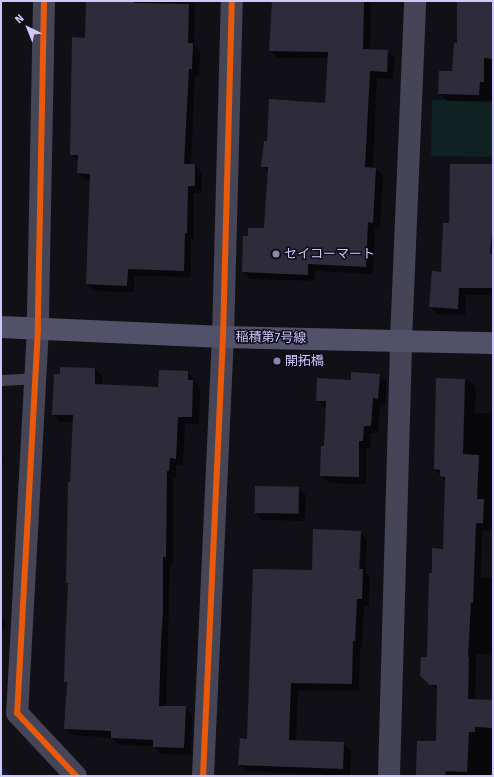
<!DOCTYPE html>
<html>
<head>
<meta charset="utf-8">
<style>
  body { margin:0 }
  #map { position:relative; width:494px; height:777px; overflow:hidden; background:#101016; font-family:"Fira Sans","Noto Sans JP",sans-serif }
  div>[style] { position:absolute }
  .green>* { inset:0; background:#0f2121; transform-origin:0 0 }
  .shadow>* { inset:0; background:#0007 }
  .stream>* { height:8px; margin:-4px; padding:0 4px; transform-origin:4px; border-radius:4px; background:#0e1e39 }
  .building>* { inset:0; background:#2e2c3a; transform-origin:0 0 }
  .lane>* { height:11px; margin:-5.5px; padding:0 5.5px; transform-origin:5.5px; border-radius:5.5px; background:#464557 }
  .street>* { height:22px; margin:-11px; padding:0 11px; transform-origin:11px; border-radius:11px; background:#464557 }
  .secondary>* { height:22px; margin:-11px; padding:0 11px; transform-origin:11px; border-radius:11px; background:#52516a }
  .cycleway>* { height:6px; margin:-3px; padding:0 3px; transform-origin:3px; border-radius:3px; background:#e8590c }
  .dots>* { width:11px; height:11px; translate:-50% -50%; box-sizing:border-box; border:2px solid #0e0c1a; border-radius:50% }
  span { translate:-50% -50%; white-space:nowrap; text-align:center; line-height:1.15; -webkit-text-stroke:3px #0e0c1a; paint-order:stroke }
  .poi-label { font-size:13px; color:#cfc8fb }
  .left { translate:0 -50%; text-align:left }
  .street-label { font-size:13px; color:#cfc8fb }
  .frame { position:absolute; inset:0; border:2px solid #cfc8fb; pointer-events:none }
  .north { position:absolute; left:8px; top:8px; width:40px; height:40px; -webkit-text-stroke:3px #0e0c1a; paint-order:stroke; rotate:317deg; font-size:11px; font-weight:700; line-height:16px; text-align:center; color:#cfc8fb }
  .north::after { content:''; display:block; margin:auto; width:14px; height:18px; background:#cfc8fb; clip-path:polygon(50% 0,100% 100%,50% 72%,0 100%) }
</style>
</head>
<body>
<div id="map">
  <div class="green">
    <i style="left:432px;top:100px;width:61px;height:56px;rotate:1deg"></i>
  </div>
  <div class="shadow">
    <i style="clip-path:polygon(87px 1px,195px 1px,194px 46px,200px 51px,199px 76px,195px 75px,191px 165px,195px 165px,202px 172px,202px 193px,194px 193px,194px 239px,191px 239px,191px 277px,134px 276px,134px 292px,94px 291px,87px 284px,91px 180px,85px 180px,78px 173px,78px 161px,71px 154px,86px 39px)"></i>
    <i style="clip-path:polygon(273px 1px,371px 1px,370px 50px,388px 51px,395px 58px,393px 79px,377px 78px,373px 168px,375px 168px,383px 176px,380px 229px,375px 229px,373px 274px,315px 271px,315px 281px,250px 279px,243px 272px,249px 237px,265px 229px,268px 172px,263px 166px,267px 142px,326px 104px,328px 58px,277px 58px,270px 50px)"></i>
    <i style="clip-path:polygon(458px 1px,493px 1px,493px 102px,447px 101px,439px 94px,453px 72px,458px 44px)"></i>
    <i style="clip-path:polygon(493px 165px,493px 295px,466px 295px,465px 315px,437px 314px,430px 306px,442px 273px,450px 224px)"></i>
    <i style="clip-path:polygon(95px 369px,102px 376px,102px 386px,159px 388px,188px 372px,200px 388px,199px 424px,185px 423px,183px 465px,176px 465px,176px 478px,173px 478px,173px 564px,170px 564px,166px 707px,185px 707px,192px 715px,191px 755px,161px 754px,154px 746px,119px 745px,112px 738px,72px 735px,65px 728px,69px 585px,67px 583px,74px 422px,60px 422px,53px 414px,61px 375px)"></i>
    <i style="clip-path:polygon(379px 375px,387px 382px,385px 405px,380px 405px,378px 433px,371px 433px,370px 448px,366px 448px,366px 484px,329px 483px,321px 476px,325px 447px,327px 408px,324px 407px,317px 400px,352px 381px)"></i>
    <i style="clip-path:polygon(437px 379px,469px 380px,476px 387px,475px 413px,493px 413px,493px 527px,490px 527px,490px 530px,482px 530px,481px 578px,493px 578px,493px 655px,476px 654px,475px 701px,493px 701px,493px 776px,417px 775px,437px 742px,438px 691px,429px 683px,433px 574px,444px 550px,446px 481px,435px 469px)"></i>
    <i style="clip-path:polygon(1px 458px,4px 461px,1px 465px)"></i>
    <i style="clip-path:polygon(298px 488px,306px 495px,305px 521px,262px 520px,255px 512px)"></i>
    <i style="clip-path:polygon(evenodd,360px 532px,367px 539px,366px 573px,370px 577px,369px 606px,364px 606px,362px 648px,360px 648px,359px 691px,298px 690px,296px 742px,343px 743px,351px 750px,350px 776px,246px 771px,239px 764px,313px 571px,360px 532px,359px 537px,361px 537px,360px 574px,358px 574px,359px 537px)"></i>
    <i style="clip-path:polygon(1px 618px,7px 624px,1px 633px)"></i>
  </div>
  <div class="stream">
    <i style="left:1px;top:771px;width:7px;rotate:45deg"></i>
  </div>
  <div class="building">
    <i style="clip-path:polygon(86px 1px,134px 1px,134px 3px,189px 4px,188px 43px,193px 43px,192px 69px,189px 69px,184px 164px,195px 164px,195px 186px,188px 186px,187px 233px,185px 233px,184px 271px,128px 269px,127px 286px,86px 284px,90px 174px,77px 173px,78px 155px,70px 155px,72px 37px,85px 38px)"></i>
    <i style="clip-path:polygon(272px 1px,364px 1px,363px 49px,388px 50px,387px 72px,370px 71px,365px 167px,376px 168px,373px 223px,368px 222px,366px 267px,308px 264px,308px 275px,242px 272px,243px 236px,248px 236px,248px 228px,264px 228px,268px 167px,261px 167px,264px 141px,267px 141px,269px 99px,325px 103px,328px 52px,269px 51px)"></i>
    <i style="clip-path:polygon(457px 1px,493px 1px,493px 59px,484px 58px,484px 82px,480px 82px,479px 95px,438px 94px,439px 71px,452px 71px,454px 43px,457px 43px)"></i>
    <i style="clip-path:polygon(450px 164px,493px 164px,493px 221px,490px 254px,493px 254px,493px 288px,459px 288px,458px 309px,429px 307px,432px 271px,441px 272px,443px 223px,449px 223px)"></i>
    <i style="clip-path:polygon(60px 367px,95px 368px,95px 384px,158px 387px,159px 370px,188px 371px,188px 380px,193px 380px,192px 417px,178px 417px,176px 459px,170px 458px,169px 471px,167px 471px,166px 557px,163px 557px,163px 612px,161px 642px,159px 706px,186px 706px,184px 748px,153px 747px,153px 740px,111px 738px,111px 731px,64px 729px,67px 682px,64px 682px,65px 651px,68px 583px,66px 583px,68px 482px,70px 482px,73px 415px,52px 415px,54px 374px,60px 374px)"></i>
    <i style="clip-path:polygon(351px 372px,380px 374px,378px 399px,373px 398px,371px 426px,364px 426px,363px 441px,359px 441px,359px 477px,320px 476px,321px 446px,324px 446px,326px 401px,316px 401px,317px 378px,351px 380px)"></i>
    <i style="clip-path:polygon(436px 378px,465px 379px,463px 454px,479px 455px,477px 499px,484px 499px,483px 523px,476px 523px,473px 603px,471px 602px,468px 657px,469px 657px,468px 699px,493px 700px,493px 728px,475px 727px,475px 732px,469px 732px,467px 772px,446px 771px,445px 776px,416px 775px,417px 741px,436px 741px,437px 685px,430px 685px,420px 676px,421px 657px,427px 657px,429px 573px,432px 573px,432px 548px,443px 549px,445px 477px,440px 476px,440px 470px,434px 469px)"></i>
    <i style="left:255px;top:486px;width:44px;height:27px;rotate:1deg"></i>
    <i style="clip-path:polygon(313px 529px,361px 531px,359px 569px,363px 569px,362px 599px,357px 599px,355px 641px,353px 641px,352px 684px,291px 683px,289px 740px,344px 742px,343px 769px,238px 765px,240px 738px,247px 739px,253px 569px,312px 570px)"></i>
  </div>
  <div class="lane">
    <i style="left:1px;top:380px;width:34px;rotate:-3deg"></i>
  </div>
  <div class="street">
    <i style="left:44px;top:1px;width:327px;rotate:91.1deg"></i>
    <i style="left:38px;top:328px;width:386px;rotate:93.1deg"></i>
    <i style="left:17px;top:713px;width:86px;rotate:46.9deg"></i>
    <i style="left:203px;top:776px;width:439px;rotate:-87.4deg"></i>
    <i style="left:223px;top:337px;width:336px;rotate:-88.5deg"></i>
    <i style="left:389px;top:776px;width:436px;rotate:-88.4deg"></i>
    <i style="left:401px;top:340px;width:339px;rotate:-87.6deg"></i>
  </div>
  <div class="secondary">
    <i style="left:1px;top:327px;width:222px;rotate:2.6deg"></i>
    <i style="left:223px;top:337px;width:270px;rotate:1.3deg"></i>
  </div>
  <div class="cycleway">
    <i style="left:44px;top:1px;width:327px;rotate:91.1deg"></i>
    <i style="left:38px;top:328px;width:386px;rotate:93.1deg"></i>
    <i style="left:17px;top:713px;width:86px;rotate:46.9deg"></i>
    <i style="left:203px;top:776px;width:439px;rotate:-87.4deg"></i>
    <i style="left:223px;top:337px;width:336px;rotate:-88.5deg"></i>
  </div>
  <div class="dots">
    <i style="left:276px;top:254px;background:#8c88ab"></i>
    <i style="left:277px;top:361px;background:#8c88ab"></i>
  </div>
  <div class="poi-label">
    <span class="left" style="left:284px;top:254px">セイコーマート</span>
    <span class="left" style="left:285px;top:361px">開拓橋</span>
  </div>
  <div class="street-label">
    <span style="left:271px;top:338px;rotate:1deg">稲積第7号線</span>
  </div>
  <div class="frame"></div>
  <div class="north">N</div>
</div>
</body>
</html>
